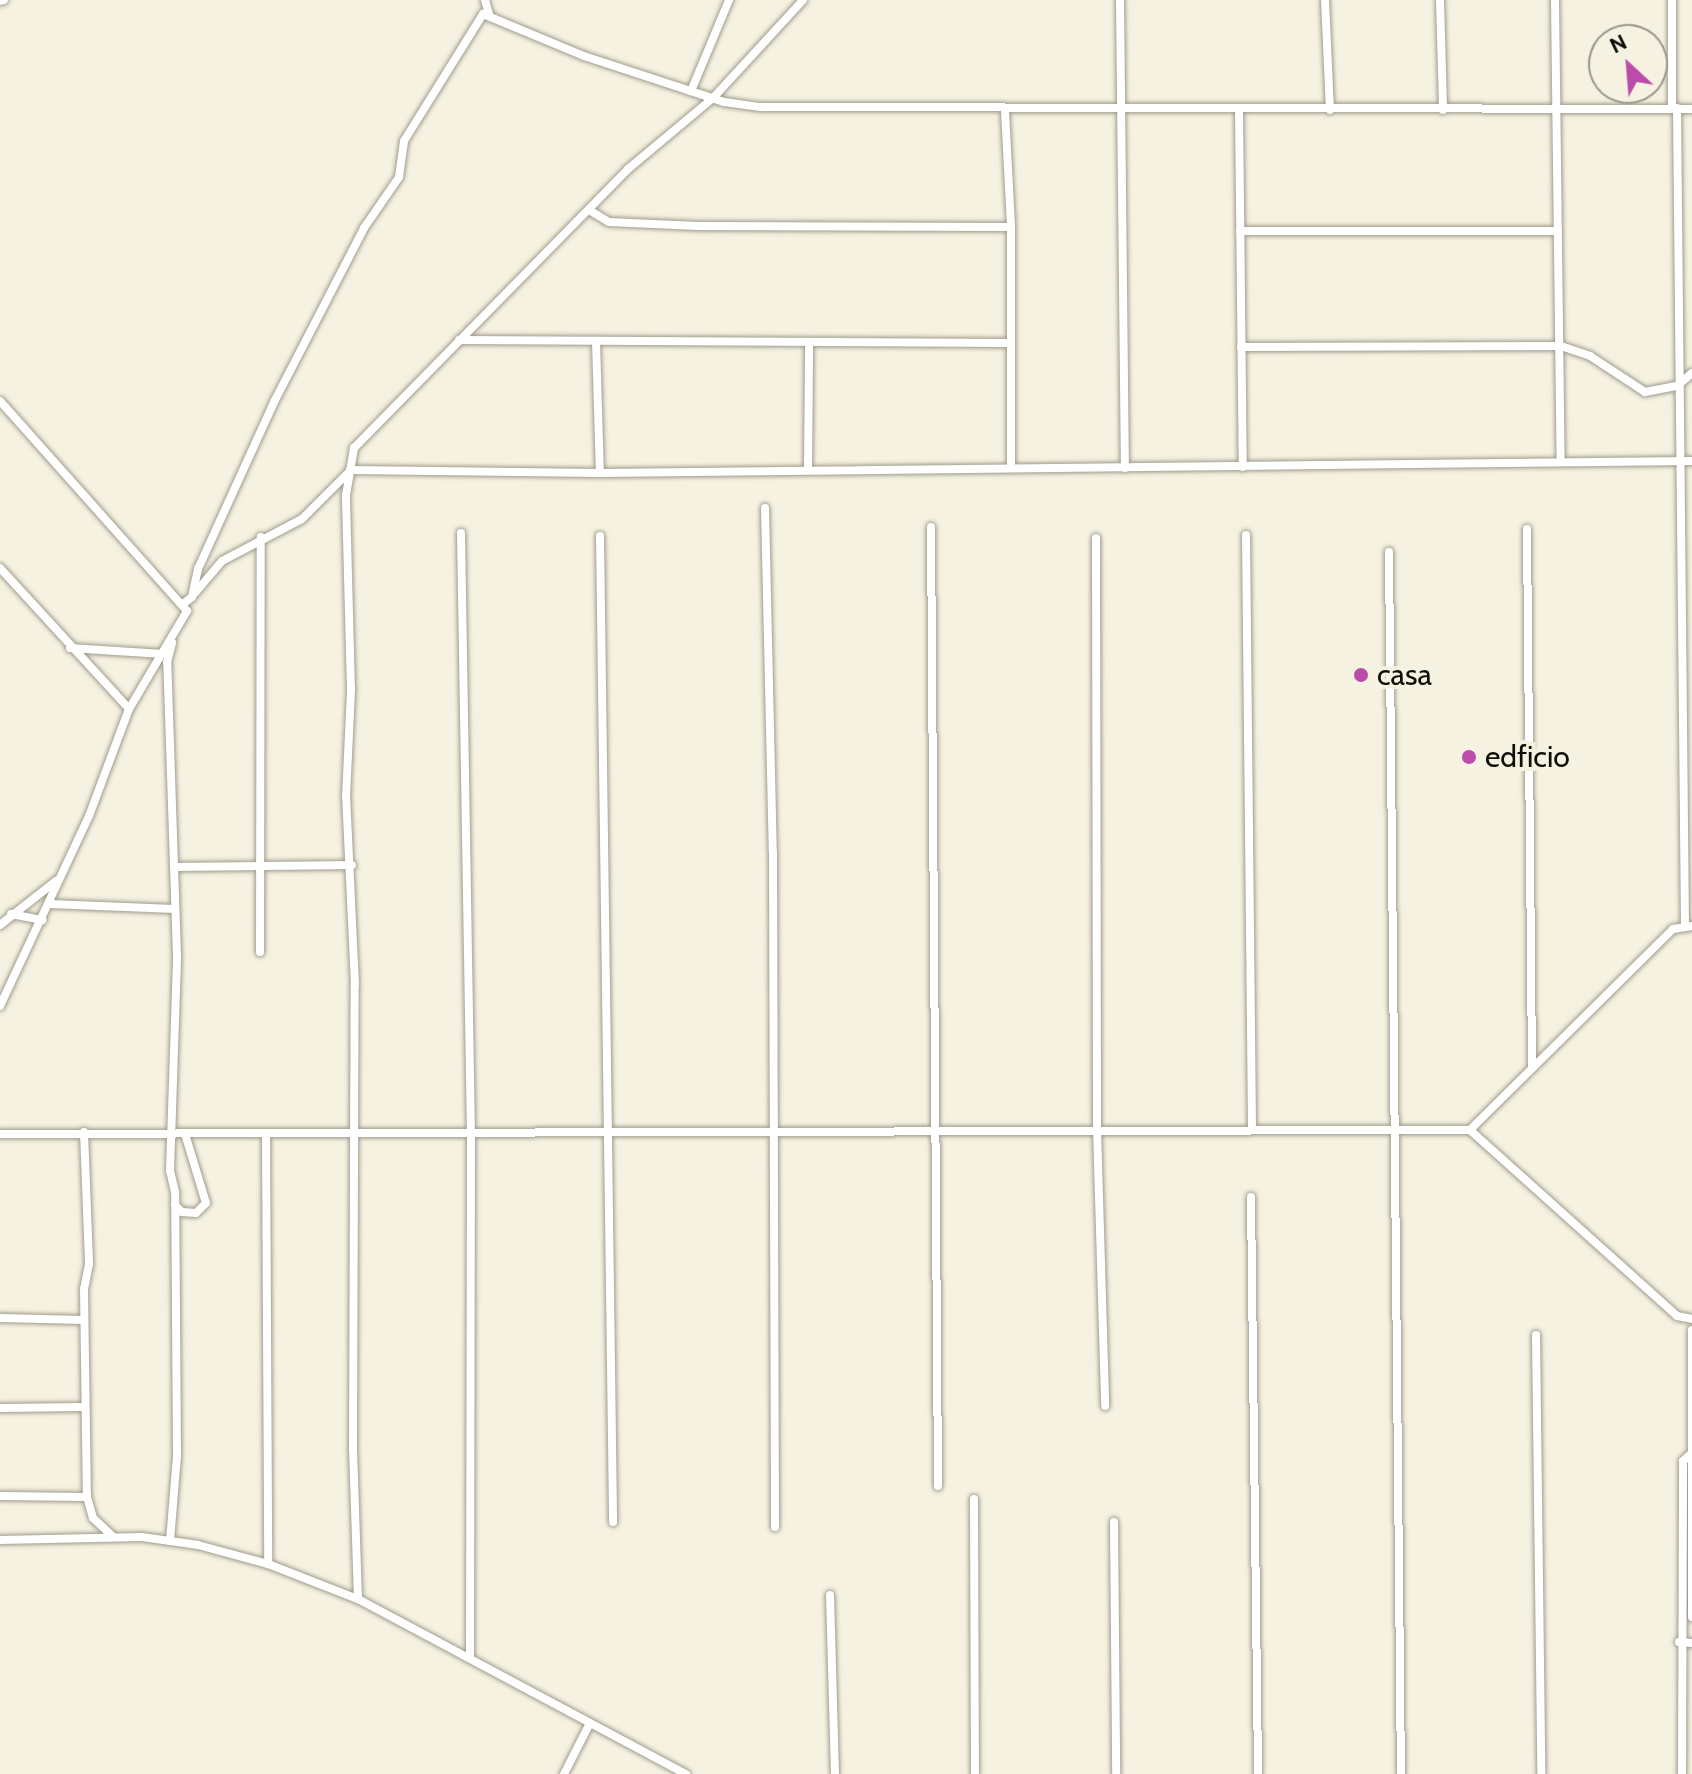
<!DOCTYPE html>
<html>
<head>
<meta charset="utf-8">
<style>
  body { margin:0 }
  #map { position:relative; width:1692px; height:1774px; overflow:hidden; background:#f6f2e1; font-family:Cabin,sans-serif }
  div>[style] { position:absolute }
  .roads { filter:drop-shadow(0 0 2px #a09c8d) drop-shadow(0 0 2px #a09c8d) }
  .minor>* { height:8px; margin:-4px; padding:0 4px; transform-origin:4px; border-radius:4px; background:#fff }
  .dots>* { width:22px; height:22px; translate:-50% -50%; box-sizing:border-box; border:4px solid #f6f2e1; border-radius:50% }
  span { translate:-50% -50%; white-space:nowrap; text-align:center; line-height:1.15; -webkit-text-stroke:8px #f6f2e1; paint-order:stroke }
  .poi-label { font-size:30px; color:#0f0e08 }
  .left { translate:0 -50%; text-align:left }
  .north { position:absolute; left:1588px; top:24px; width:80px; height:80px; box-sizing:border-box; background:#f6f2e1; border:2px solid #9a978a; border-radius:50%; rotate:334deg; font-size:22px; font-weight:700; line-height:32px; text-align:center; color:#0f0e08 }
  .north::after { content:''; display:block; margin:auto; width:28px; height:36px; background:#bb4ca9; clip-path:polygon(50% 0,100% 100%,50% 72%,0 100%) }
</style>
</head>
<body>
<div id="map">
  <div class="roads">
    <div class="minor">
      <i style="left:485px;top:0;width:15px;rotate:74deg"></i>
      <i style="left:1120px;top:0;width:468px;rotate:89.4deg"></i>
      <i style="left:1325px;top:0;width:110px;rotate:87.4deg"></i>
      <i style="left:1440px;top:0;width:110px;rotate:88.4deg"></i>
      <i style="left:1555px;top:0;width:462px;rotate:89.3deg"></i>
      <i style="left:1672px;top:0;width:109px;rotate:90deg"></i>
      <i style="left:0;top:1px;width:4px;rotate:-14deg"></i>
      <i style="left:691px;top:91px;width:99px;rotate:-67.3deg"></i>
      <i style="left:1239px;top:108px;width:359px;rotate:89.4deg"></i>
      <i style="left:1677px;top:108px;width:816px;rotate:89.44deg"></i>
      <i style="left:1005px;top:111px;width:116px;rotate:87deg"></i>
      <i style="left:1011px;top:227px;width:241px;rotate:90deg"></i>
      <i style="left:589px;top:210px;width:23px;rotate:31deg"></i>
      <i style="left:609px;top:222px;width:89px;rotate:2.6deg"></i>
      <i style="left:698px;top:226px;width:313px;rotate:0.2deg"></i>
      <i style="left:1240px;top:231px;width:318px"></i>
      <i style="left:459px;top:340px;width:551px;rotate:0.31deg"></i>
      <i style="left:596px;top:341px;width:132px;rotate:88.3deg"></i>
      <i style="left:1241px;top:347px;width:320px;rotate:-0.2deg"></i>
      <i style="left:1561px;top:346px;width:31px;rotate:19deg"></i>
      <i style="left:1590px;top:356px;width:66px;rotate:33.2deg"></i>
      <i style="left:1645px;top:392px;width:33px;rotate:-11deg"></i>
      <i style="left:1677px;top:386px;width:20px;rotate:-41deg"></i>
      <i style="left:0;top:401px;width:281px;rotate:48.3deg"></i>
      <i style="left:187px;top:611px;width:114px;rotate:120.6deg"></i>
      <i style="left:129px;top:709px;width:114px;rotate:110.5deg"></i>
      <i style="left:89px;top:816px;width:210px;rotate:115.1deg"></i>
      <i style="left:350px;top:470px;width:250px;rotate:0.7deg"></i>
      <i style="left:600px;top:473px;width:1092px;rotate:-0.63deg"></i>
      <i style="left:808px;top:470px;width:127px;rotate:-89.5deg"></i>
      <i style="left:765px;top:508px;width:344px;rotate:88.7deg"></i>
      <i style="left:773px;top:852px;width:675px;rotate:89.83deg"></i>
      <i style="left:931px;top:527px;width:959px;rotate:89.58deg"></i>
      <i style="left:1527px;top:529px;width:537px;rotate:89.47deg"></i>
      <i style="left:461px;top:533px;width:601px;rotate:89.05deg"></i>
      <i style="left:471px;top:1134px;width:524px;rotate:90.11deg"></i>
      <i style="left:1246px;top:535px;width:595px;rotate:89.42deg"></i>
      <i style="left:600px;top:536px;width:986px;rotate:89.24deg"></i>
      <i style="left:1096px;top:538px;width:591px;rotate:89.9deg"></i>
      <i style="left:1097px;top:1129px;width:277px;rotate:88.3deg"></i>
      <i style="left:1389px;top:552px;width:1222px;rotate:89.44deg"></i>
      <i style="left:0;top:568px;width:191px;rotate:47.5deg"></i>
      <i style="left:195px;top:593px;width:42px;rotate:-49.8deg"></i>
      <i style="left:222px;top:561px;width:90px;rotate:-27.7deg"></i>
      <i style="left:302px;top:519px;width:65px;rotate:-45deg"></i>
      <i style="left:183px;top:604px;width:11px;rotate:-38deg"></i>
      <i style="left:192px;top:597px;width:29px;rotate:-78deg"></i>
      <i style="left:198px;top:569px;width:186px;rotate:-65.5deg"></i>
      <i style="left:275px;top:400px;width:194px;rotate:-62.6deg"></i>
      <i style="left:364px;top:228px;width:62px;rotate:-55.5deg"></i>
      <i style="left:399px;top:177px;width:36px;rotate:-82deg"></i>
      <i style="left:404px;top:141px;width:150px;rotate:-58.1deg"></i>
      <i style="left:483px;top:14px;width:109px;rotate:22.6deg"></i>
      <i style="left:584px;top:56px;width:147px;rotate:18.2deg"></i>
      <i style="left:724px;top:102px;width:37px;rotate:8deg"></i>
      <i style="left:761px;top:107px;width:931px;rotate:0.12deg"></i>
      <i style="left:70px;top:648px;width:93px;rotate:3.7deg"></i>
      <i style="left:175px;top:867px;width:177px;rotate:-0.6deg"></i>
      <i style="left:50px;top:904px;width:125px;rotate:2.3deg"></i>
      <i style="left:11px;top:914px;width:32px;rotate:11deg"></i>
      <i style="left:0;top:925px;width:71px;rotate:-38.2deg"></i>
      <i style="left:1692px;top:926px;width:19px;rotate:171deg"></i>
      <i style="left:1673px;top:929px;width:286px;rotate:135.3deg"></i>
      <i style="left:1470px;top:1130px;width:278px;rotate:41.9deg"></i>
      <i style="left:1677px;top:1316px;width:15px;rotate:11deg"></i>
      <i style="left:260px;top:952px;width:415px;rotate:-89.9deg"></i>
      <i style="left:84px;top:1132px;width:132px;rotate:87.8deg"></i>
      <i style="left:89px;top:1264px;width:25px;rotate:101deg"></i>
      <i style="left:84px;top:1289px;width:208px;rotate:89.2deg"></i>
      <i style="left:87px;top:1497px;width:22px;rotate:74deg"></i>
      <i style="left:93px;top:1518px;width:26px;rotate:43deg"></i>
      <i style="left:0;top:1134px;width:1470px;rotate:-0.16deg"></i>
      <i style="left:266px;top:1135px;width:429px;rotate:89.7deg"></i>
      <i style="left:1251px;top:1197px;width:577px;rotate:89.3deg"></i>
      <i style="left:175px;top:1205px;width:10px;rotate:45deg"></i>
      <i style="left:182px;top:1212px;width:14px;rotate:4deg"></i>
      <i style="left:196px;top:1213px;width:14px;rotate:-45deg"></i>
      <i style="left:206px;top:1203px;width:72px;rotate:-106.9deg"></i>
      <i style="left:0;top:1318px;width:84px;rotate:1.4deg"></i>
      <i style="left:1692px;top:1330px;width:287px;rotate:90deg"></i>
      <i style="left:1536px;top:1335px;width:439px;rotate:89.3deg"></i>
      <i style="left:0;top:1408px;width:83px;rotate:-0.7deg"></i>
      <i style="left:0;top:1496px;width:87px;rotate:0.7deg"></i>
      <i style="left:974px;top:1499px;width:275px;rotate:89.8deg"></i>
      <i style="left:1114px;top:1522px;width:252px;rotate:89.5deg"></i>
      <i style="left:0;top:1540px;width:142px;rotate:-1.2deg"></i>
      <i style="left:142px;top:1537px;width:57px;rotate:8.1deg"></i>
      <i style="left:198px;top:1545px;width:73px;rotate:15.2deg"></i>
      <i style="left:268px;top:1564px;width:97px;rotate:21.3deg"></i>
      <i style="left:358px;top:1599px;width:372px;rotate:28.1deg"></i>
      <i style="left:170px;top:1541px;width:86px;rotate:-85.3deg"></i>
      <i style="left:177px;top:1455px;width:263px;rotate:-90.4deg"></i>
      <i style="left:175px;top:1192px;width:22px;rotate:-103deg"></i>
      <i style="left:170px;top:1171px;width:215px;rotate:-88.1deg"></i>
      <i style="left:177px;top:956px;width:294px;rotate:-91.9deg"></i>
      <i style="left:167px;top:662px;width:20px;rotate:-75deg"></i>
      <i style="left:830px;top:1595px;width:179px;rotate:88.4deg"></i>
      <i style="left:358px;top:1599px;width:149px;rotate:-91.9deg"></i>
      <i style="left:353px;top:1450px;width:465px;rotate:-89.8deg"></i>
      <i style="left:355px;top:985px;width:188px;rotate:-92.7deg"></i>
      <i style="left:346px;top:797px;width:107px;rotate:-87.3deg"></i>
      <i style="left:351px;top:690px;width:195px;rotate:-91.5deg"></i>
      <i style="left:346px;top:495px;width:48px;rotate:-80.3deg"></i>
      <i style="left:354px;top:448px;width:391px;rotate:-45.5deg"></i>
      <i style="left:628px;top:169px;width:111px;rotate:-39.9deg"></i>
      <i style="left:713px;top:98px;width:133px;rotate:-47.4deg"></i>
      <i style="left:1679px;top:1642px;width:13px;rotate:4deg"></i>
      <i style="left:564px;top:1774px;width:55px;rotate:-63deg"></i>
      <i style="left:1682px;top:1774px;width:313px;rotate:-89.8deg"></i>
      <i style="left:1683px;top:1461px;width:12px;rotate:-42deg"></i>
    </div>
  </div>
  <div class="dots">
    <i style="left:1361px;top:675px;background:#bb4ca9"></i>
    <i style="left:1469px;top:757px;background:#bb4ca9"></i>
  </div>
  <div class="poi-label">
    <span class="left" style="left:1377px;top:675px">casa</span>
    <span class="left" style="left:1485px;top:757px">edficio</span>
  </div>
  <div class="north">N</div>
</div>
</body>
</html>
